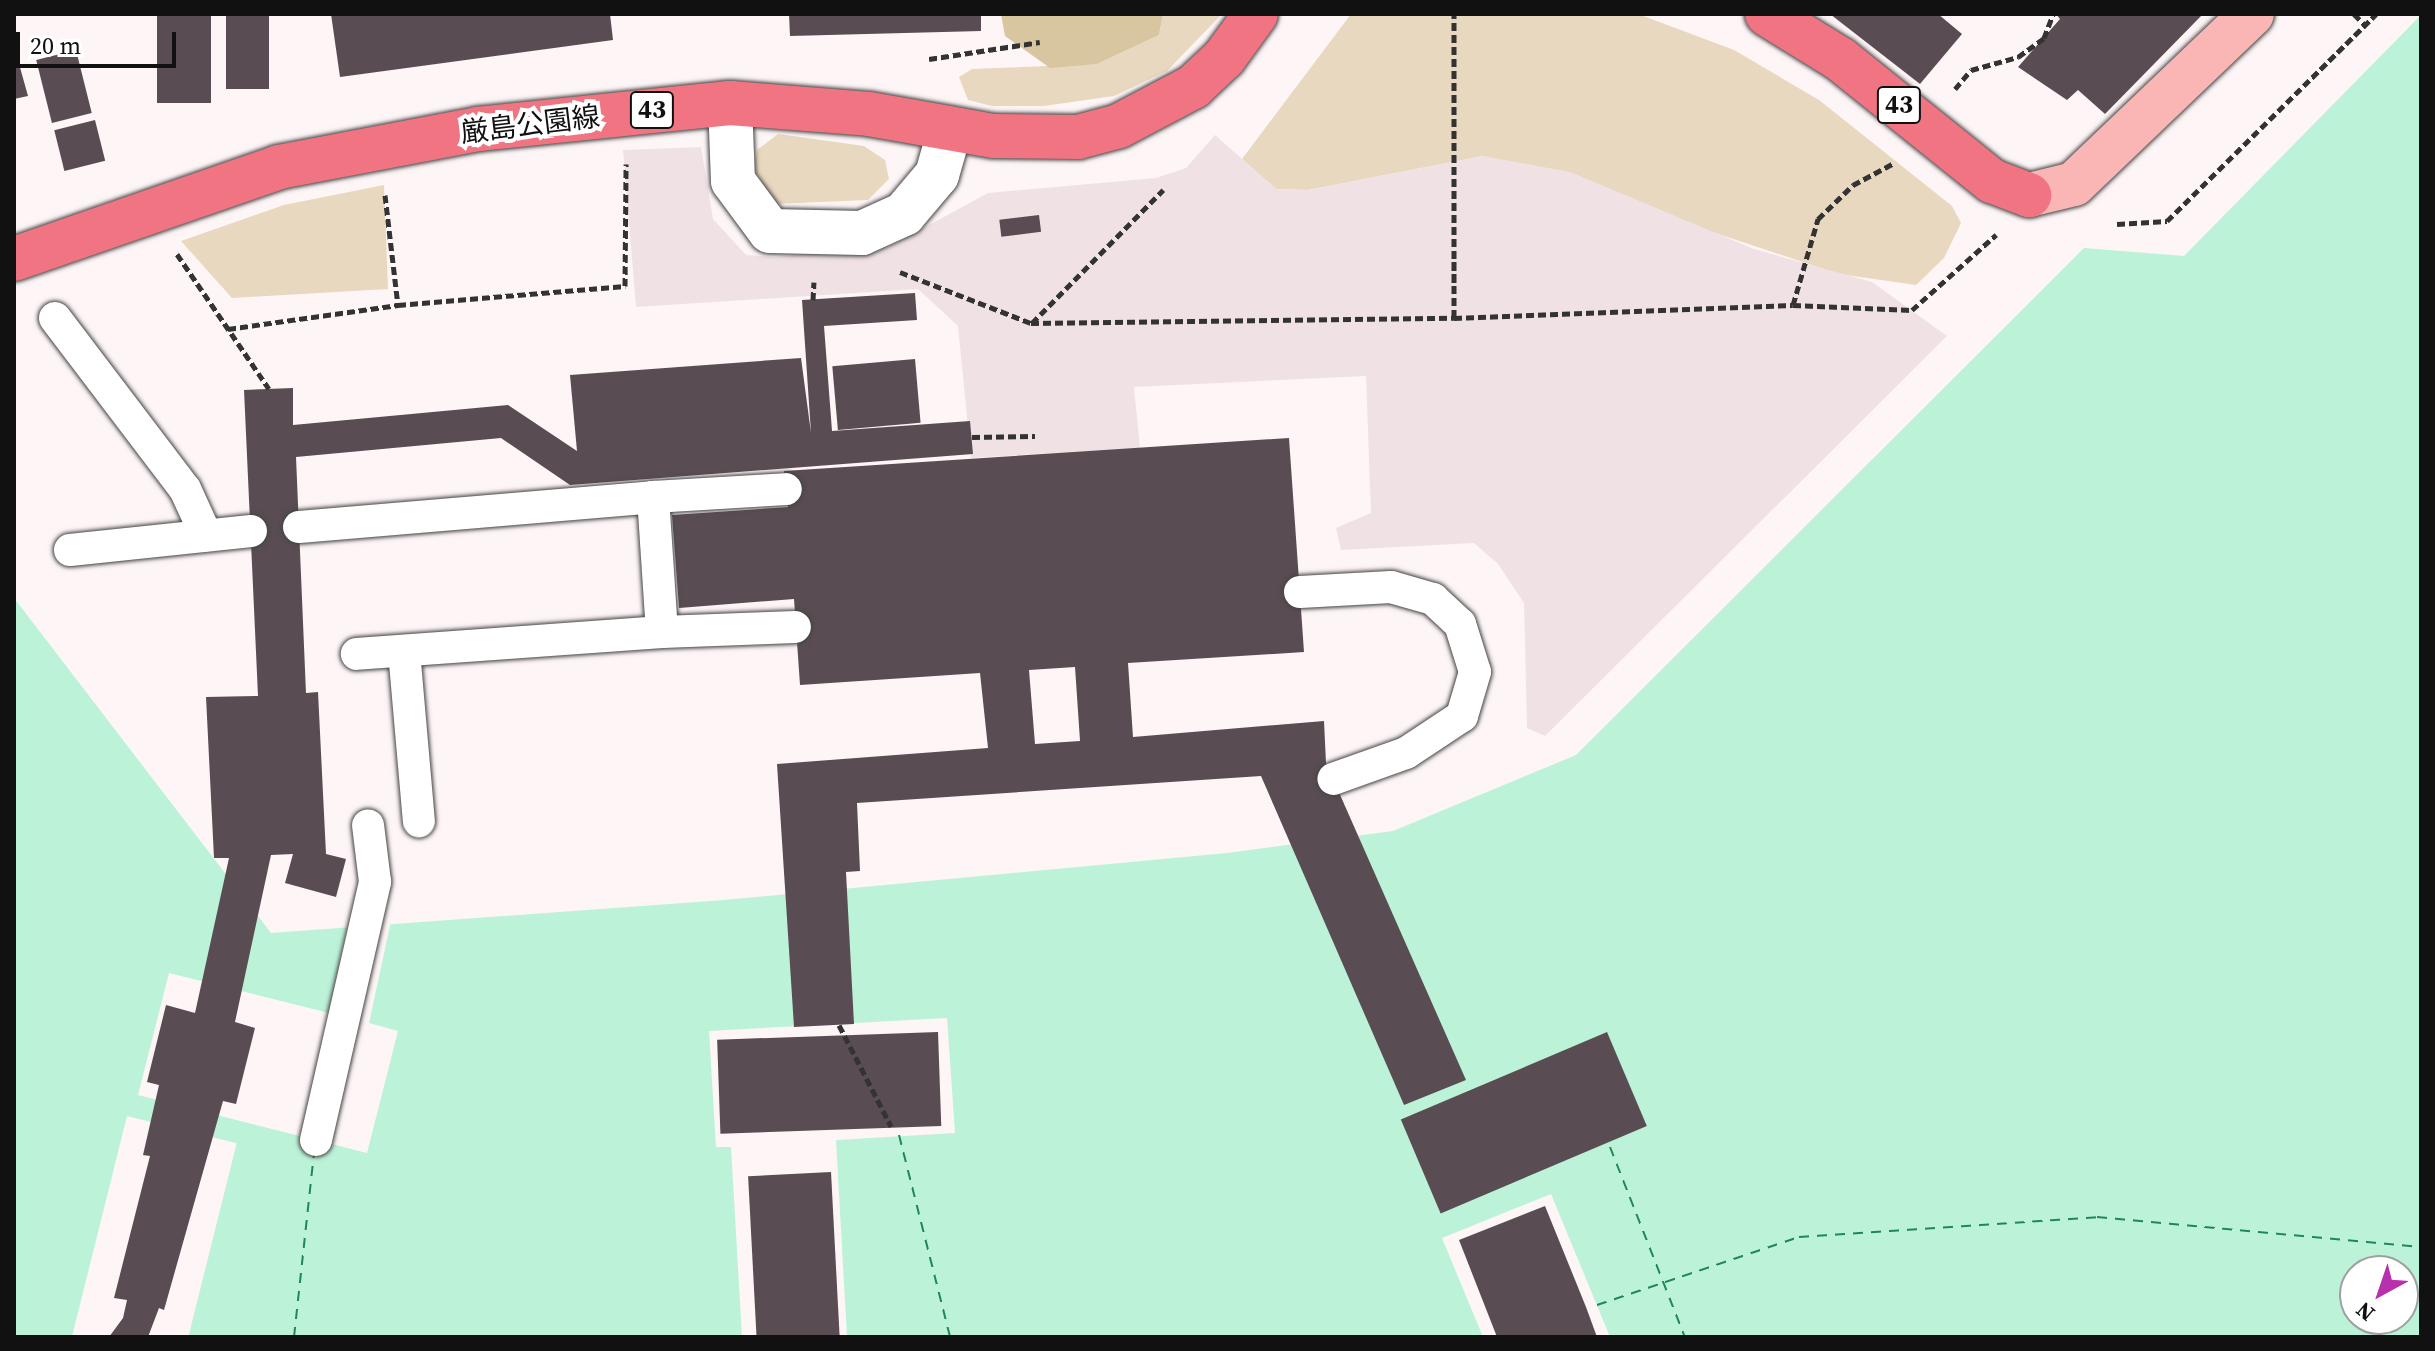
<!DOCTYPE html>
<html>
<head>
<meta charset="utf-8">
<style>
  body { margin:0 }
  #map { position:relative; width:2435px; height:1351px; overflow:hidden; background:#fef5f6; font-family:"Source Serif 4","Noto Sans JP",serif }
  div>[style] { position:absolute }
  .green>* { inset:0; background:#e8d8bf }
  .forest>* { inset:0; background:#d8c6a0 }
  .plaza>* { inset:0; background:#f0e2e4 }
  .water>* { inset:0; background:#bcf3d8 }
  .pier>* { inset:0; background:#fef5f6; transform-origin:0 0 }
  .ferry>* { height:2px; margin-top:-1px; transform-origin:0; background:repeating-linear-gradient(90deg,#1e8759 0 10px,transparent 0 18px) }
  .building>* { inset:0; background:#594d53; transform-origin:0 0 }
  .path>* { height:5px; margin-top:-2.5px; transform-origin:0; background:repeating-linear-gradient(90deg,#333 0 8px,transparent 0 12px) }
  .roads { filter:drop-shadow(0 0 2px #444) drop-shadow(0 0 2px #444) }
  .lane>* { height:32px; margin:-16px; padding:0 16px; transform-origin:16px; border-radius:16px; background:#fff }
  .street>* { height:44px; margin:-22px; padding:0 22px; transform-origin:22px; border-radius:22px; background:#fff }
  .secondary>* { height:44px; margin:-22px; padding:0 22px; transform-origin:22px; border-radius:22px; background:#fab6b5 }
  .primary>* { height:44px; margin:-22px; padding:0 22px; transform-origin:22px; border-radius:22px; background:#f07482 }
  span { translate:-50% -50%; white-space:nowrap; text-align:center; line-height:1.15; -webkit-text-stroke:8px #fff; paint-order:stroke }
  .shield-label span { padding:2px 6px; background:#fff; border:2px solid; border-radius:6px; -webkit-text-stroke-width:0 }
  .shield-label { font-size:26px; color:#111; font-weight:700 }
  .street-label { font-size:28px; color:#111 }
  .frame { position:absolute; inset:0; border:16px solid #111; pointer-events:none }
  .north { position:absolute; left:2339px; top:1255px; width:80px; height:80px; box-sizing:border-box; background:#fff; border:2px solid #a0a0a0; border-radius:50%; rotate:220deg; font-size:22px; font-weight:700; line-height:32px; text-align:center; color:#111 }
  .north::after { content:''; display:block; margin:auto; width:28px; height:36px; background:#b930ae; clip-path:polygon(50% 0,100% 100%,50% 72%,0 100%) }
  .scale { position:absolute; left:16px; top:32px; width:160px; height:36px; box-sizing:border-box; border:4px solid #111; border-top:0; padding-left:10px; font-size:24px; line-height:28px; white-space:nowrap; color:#111; -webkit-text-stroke:6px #fff; paint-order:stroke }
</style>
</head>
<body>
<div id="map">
  <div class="green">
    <i style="clip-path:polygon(1163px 14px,1222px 14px,1167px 71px,1114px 96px,1044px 106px,992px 106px,968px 100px,959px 77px,972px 69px,1097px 64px,1159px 35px)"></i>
    <i style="clip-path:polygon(1351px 14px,1638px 14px,1734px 50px,1819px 100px,1952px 206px,1961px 223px,1944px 258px,1916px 285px,1839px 274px,1483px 156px,1308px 190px,1276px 189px,1242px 159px)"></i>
    <i style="clip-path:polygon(778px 134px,864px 146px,885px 160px,889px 179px,868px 200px,774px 204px,754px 168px,757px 150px)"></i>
    <i style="clip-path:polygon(384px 185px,388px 289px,232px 298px,181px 241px,284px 205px)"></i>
  </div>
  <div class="forest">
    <i style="clip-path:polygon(1001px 14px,1163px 14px,1159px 35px,1097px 64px,1050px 68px,1005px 36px)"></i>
  </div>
  <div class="plaza">
    <i style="clip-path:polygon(1215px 135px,1276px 189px,1308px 190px,1483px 156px,1570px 172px,1754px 249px,1872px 282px,1947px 336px,1545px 736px,1527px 728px,1524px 603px,1498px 564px,1474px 543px,1341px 550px,1336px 528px,1371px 513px,1366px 376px,1134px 387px,1140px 448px,971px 458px,958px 326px,918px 289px,636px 307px,623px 150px,701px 147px,713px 219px,746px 255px,774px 257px,887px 248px,988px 193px,1156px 178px,1186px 168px)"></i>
  </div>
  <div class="water">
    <i style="clip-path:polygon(evenodd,2421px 15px,2421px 1337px,14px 1337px,14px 598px,271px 933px,724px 900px,1227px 853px,1393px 831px,1576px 755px,2084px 248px,2184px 256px,2421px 15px,2355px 1271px,2403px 1271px,2403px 1319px,2355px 1319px,2355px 1271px)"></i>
  </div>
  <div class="pier">
    <i style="clip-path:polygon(391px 921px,369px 1023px,398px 1031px,367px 1153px,138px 1095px,169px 973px,329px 1013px,348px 924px)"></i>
    <i style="clip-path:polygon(947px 1018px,955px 1133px,836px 1140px,847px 1337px,742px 1337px,731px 1147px,716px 1147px,709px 1031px)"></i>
    <i style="left:127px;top:1116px;width:113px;height:228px;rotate:14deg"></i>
    <i style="clip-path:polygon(1551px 1194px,1610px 1337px,1483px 1337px,1442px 1238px)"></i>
  </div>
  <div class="ferry">
    <i style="left:899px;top:1135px;width:208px;rotate:75.8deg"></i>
    <i style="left:1610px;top:1147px;width:204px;rotate:68.5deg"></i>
    <i style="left:1597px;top:1305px;width:213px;rotate:-18.6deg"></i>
    <i style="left:1799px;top:1237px;width:299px;rotate:-3.8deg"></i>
    <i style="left:2097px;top:1217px;width:325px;rotate:5.3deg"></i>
    <i style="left:294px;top:1337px;width:185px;rotate:-83.8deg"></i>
  </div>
  <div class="building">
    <i style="left:157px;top:14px;width:54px;height:89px"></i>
    <i style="left:226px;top:14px;width:43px;height:75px"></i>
    <i style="clip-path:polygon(331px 14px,610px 14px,613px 40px,340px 77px)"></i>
    <i style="clip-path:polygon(789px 14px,981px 14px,981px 31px,790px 36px)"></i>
    <i style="clip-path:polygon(1830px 14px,1938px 14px,1962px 34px,1920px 84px)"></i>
    <i style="clip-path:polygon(2056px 14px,2203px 14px,2105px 114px,2078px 90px,2067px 100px,2018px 67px,2060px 19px)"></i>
    <i style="clip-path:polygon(14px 46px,28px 96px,14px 99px)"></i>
    <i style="left:76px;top:50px;width:65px;height:41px;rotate:76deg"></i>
    <i style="left:95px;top:120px;width:42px;height:42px;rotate:76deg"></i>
    <i style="left:1039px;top:215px;width:17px;height:40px;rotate:83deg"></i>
    <i style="clip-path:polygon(915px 293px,917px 320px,824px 326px,832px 431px,970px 421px,973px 454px,570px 485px,501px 438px,296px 457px,306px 693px,318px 692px,326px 854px,346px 859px,336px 897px,285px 883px,293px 854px,271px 855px,235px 1022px,255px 1028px,236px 1104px,223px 1101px,164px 1310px,159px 1308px,148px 1337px,109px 1337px,123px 1318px,127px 1300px,114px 1298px,150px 1156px,143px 1155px,159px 1085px,147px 1082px,166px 1005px,195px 1013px,229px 858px,214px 858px,206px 697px,258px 696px,244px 390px,293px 388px,293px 425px,508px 405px,577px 451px,570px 375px,801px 358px,811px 433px,802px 300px)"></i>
    <i style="left:915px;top:359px;width:64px;height:83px;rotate:85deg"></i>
    <i style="clip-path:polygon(evenodd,1289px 438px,1304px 652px,1128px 663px,1133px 737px,1324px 721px,1326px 763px,1466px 1080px,1404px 1105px,1261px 776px,857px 803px,860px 871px,846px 872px,854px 1024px,794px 1027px,777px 764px,988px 748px,980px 673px,800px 685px,794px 599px,679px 608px,672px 515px,788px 507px,784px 471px,1289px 438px,1075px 667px,1080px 741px,1035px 744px,1029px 670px,1075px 667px)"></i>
    <i style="left:938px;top:1032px;width:94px;height:221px;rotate:88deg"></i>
    <i style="left:1607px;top:1032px;width:102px;height:224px;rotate:67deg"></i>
    <i style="left:831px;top:1172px;width:165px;height:83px;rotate:87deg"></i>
    <i style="clip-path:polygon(1545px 1206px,1586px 1307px,1597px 1337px,1497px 1337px,1459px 1240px)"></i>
  </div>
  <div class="path">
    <i style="left:2354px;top:14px;width:16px;rotate:45deg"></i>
    <i style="left:929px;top:59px;width:112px;rotate:-8.7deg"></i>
    <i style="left:1955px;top:89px;width:25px;rotate:-50deg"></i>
    <i style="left:1971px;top:70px;width:49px;rotate:-15.5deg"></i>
    <i style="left:2018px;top:57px;width:32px;rotate:-36deg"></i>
    <i style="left:2044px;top:38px;width:26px;rotate:-69deg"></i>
    <i style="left:385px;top:195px;width:111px;rotate:83.3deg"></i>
    <i style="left:2117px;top:224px;width:50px;rotate:-3.4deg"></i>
    <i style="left:2167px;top:221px;width:294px;rotate:-44.7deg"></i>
    <i style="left:177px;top:254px;width:163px;rotate:55.7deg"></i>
    <i style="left:900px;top:272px;width:141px;rotate:21.3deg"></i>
    <i style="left:1031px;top:323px;width:423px;rotate:-0.7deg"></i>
    <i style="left:1454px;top:318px;width:339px;rotate:-2.2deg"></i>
    <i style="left:1793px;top:305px;width:119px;rotate:2.4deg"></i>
    <i style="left:1912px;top:310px;width:113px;rotate:-41.8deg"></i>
    <i style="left:813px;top:300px;width:18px;rotate:-87deg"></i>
    <i style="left:1793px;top:305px;width:90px;rotate:-73.8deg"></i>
    <i style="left:1818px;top:219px;width:49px;rotate:-44.2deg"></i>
    <i style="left:1853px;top:185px;width:47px;rotate:-28.2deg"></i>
    <i style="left:1454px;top:318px;width:304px;rotate:-90deg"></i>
    <i style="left:1032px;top:323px;width:187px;rotate:-45.4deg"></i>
    <i style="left:228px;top:329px;width:172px;rotate:-8deg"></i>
    <i style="left:398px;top:305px;width:228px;rotate:-4.8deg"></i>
    <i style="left:625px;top:286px;width:122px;rotate:-89.5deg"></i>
    <i style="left:972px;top:437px;width:63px;rotate:-0.9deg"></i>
    <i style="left:839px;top:1025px;width:114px;rotate:62.8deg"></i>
  </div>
  <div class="roads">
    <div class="lane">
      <i style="left:55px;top:318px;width:215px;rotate:52.8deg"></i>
      <i style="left:185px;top:489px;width:51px;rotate:65.5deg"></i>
      <i style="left:653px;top:497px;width:133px;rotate:-3.4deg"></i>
      <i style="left:299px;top:527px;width:355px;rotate:-4.8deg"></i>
      <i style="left:653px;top:497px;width:135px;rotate:86.2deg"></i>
      <i style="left:662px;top:632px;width:306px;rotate:175.9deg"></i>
      <i style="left:70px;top:550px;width:182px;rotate:-6deg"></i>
      <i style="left:1300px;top:592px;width:91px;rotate:-3.1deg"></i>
      <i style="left:1391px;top:587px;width:44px;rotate:15.9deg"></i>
      <i style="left:1433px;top:599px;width:37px;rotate:43deg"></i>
      <i style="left:1460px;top:624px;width:50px;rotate:72.6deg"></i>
      <i style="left:1475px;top:672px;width:46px;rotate:106.5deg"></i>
      <i style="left:1462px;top:716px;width:67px;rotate:146.5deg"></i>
      <i style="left:1406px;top:753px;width:77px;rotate:160.4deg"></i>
      <i style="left:662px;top:632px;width:133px;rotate:-2.2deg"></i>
      <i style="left:404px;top:651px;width:171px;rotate:85deg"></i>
      <i style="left:316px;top:1140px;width:265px;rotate:-77.1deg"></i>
      <i style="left:375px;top:882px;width:57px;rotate:-97deg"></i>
    </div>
    <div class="street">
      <i style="left:730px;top:103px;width:78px;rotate:87.8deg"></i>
      <i style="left:733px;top:181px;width:62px;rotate:53.5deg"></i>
      <i style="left:770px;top:231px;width:92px;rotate:1.2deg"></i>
      <i style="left:862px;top:233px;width:46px;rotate:-24.3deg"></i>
      <i style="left:904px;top:214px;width:51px;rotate:-49.8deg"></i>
      <i style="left:937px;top:175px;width:48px;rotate:-74.2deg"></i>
    </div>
    <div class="secondary">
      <i style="left:2029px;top:195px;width:46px;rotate:-13.7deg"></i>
      <i style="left:2074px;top:184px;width:246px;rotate:-43.7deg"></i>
    </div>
    <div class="primary">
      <i style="left:1767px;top:14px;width:86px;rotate:31.7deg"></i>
      <i style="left:1840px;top:59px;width:195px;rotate:38.8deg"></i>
      <i style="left:1992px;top:181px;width:40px;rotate:21deg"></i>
      <i style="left:14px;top:259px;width:281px;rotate:-19.1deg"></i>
      <i style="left:279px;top:167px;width:203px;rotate:-10.8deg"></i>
      <i style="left:478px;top:129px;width:253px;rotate:-5.9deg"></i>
      <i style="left:730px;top:103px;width:139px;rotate:4.5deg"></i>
      <i style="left:869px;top:114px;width:127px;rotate:10deg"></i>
      <i style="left:994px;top:136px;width:84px;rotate:0.7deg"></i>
      <i style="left:1078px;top:137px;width:42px;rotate:-15deg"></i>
      <i style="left:1119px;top:126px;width:84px;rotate:-27.8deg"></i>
      <i style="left:1193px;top:87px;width:42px;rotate:-43.1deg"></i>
      <i style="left:1224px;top:58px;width:54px;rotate:-54deg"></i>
    </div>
  </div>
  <div class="shield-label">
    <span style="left:1899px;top:105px">43</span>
    <span style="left:652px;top:110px">43</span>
  </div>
  <div class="street-label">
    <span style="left:530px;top:124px;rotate:-7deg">厳島公園線</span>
  </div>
  <div class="frame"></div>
  <div class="north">N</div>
  <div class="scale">20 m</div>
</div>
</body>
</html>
